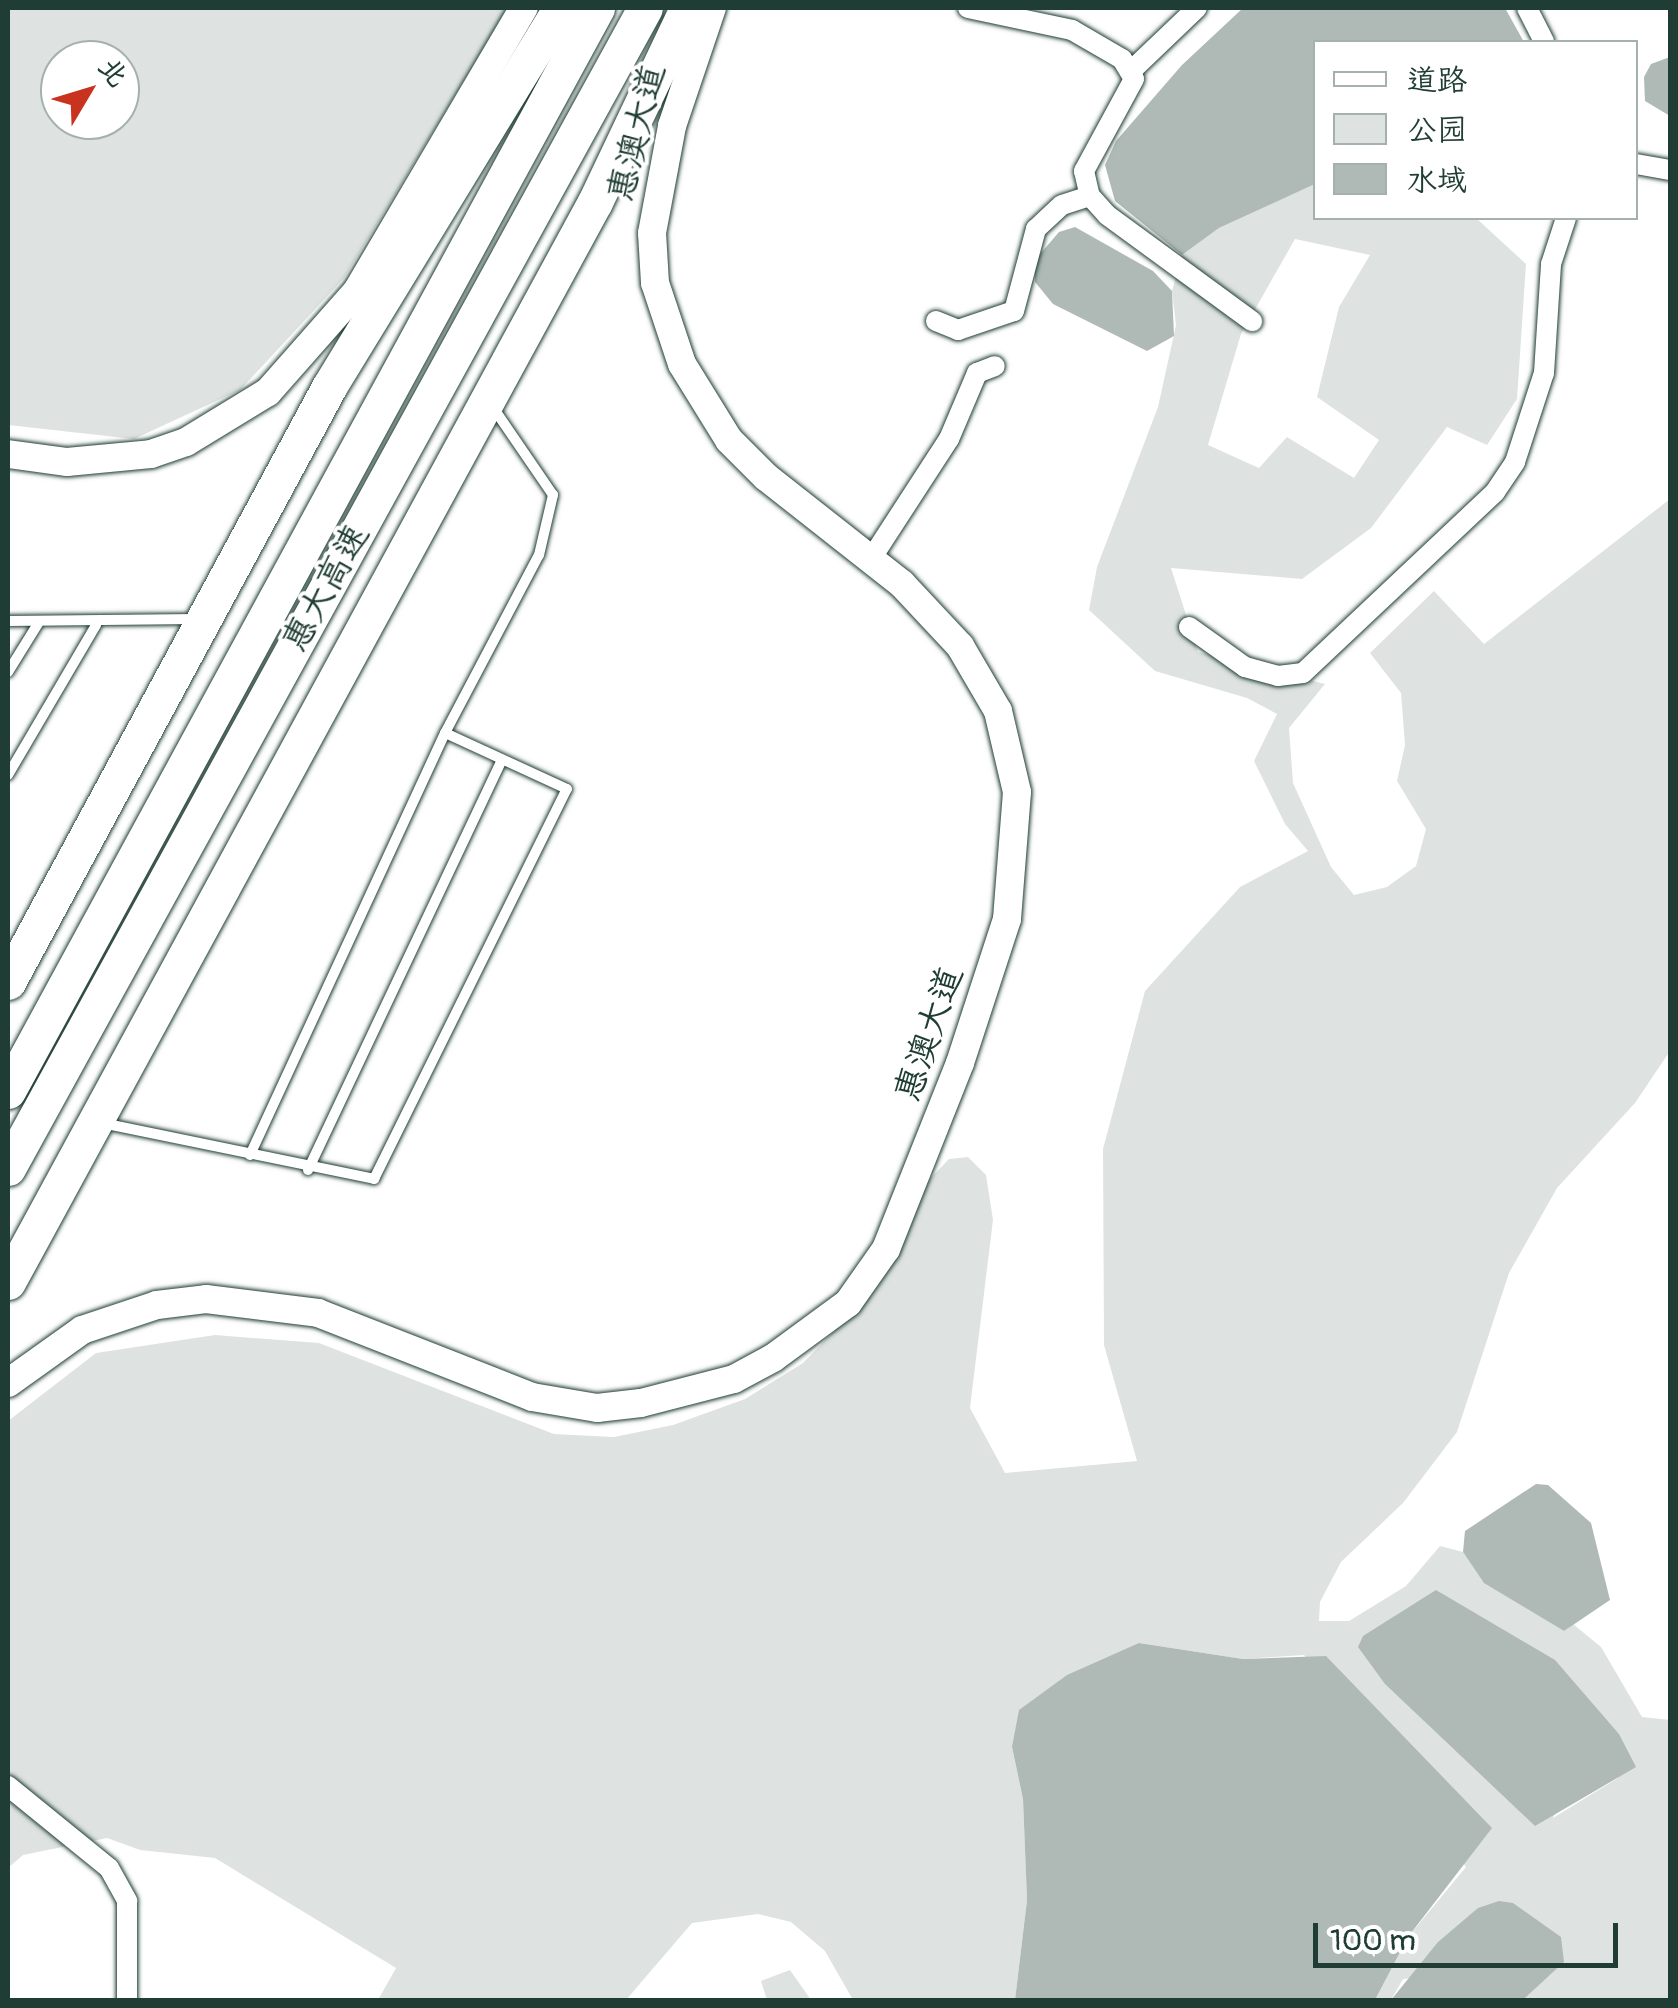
<!DOCTYPE html>
<html>
<head>
<meta charset="utf-8">
<style>
  body { margin:0 }
  #map { position:relative; width:1678px; height:2008px; overflow:hidden; background:#fff; font-family:Pangolin,"LXGW WenKai TC",sans-serif }
  div>[style] { position:absolute }
  .green>* { inset:0; background:#dee3e2 }
  .water>* { inset:0; background:#afbab7 }
  .roads { filter:drop-shadow(0 0 2px #1f3d34) drop-shadow(0 0 2px #1f3d34) }
  .lane>* { height:10px; margin:-5px; padding:0 5px; transform-origin:5px; border-radius:5px; background:#fff }
  .street>* { height:20px; margin:-10px; padding:0 10px; transform-origin:10px; border-radius:10px; background:#fff }
  .secondary>* { height:28px; margin:-14px; padding:0 14px; transform-origin:14px; border-radius:14px; background:#fff }
  .highway>* { height:35px; margin:-17.5px; padding:0 17.5px; transform-origin:17.5px; border-radius:17.5px; background:#fff }
  span { translate:-50% -50%; white-space:nowrap; text-align:center; line-height:1.15; -webkit-text-stroke:8px #fff; paint-order:stroke }
  .street-label { font-size:35px; color:#1f3d34 }
  .frame { position:absolute; inset:0; border:10px solid #1f3d34; pointer-events:none }
  .legend { position:absolute; left:1313px; top:40px; width:325px; height:180px; box-sizing:border-box; background:#fff; border:2px solid #a5b1ae; margin:0; padding:12px 18px; list-style:none; font-size:30px; color:#1f3d34 }
  .legend li { display:flex; align-items:center; gap:20px; height:50px }
  .legend b { width:50px; border:2px solid #a5b1ae }
  .north { position:absolute; left:40px; top:40px; width:100px; height:100px; box-sizing:border-box; background:#fff; border:2px solid #a5b1ae; border-radius:50%; rotate:52deg; font-size:28px; font-weight:700; line-height:40px; text-align:center; color:#1f3d34 }
  .north::after { content:''; display:block; margin:auto; width:35px; height:45px; background:#c8321e; clip-path:polygon(50% 0,100% 100%,50% 72%,0 100%) }
  .scale { position:absolute; left:1313px; top:1923px; width:305px; height:45px; box-sizing:border-box; border:5px solid #1f3d34; border-top:0; padding-left:12px; font-size:30px; line-height:35px; white-space:nowrap; color:#1f3d34; -webkit-text-stroke:8px #fff; paint-order:stroke }
</style>
</head>
<body>
<div id="map">
  <div class="green">
    <i style="clip-path:polygon(evenodd,8px 8px,508px 8px,344px 278px,240px 390px,134px 439px,8px 425px,8px 8px,120px 60px,120px 120px,60px 120px,60px 60px,120px 60px)"></i>
    <i style="clip-path:polygon(evenodd,1315px 184px,1316px 218px,1476px 218px,1526px 264px,1517px 399px,1487px 445px,1447px 427px,1371px 528px,1302px 579px,1171px 568px,1198px 652px,1325px 684px,1289px 728px,1293px 783px,1331px 867px,1354px 895px,1387px 887px,1416px 866px,1426px 829px,1397px 781px,1405px 745px,1401px 693px,1370px 653px,1434px 591px,1484px 644px,1670px 499px,1670px 1051px,1635px 1103px,1557px 1188px,1509px 1273px,1457px 1432px,1403px 1503px,1341px 1562px,1320px 1602px,1319px 1621px,1349px 1621px,1406px 1586px,1440px 1546px,1463px 1552px,1485px 1583px,1564px 1631px,1573px 1624px,1601px 1647px,1642px 1717px,1670px 1720px,1670px 2000px,1523px 2000px,1564px 1962px,1403px 1979px,1391px 2000px,1375px 2000px,1408px 1937px,1466px 1867px,1304px 1655px,1243px 1659px,1139px 1643px,1012px 1747px,1023px 1799px,1027px 1900px,1015px 2000px,853px 2000px,825px 1951px,791px 1922px,758px 1914px,692px 1923px,626px 2000px,378px 2000px,396px 1968px,215px 1858px,140px 1850px,107px 1838px,23px 1855px,8px 1868px,8px 1421px,96px 1353px,215px 1335px,319px 1343px,554px 1434px,614px 1437px,673px 1425px,745px 1399px,803px 1363px,848px 1317px,929px 1180px,949px 1159px,968px 1157px,986px 1175px,993px 1220px,970px 1408px,1005px 1473px,1137px 1461px,1104px 1345px,1103px 1149px,1145px 991px,1240px 887px,1308px 851px,1285px 824px,1254px 761px,1277px 714px,1247px 698px,1155px 671px,1089px 610px,1097px 567px,1158px 407px,1176px 325px,1172px 291px,1182px 255px,1219px 228px,1315px 184px,1295px 239px,1370px 255px,1339px 307px,1317px 397px,1379px 440px,1354px 478px,1287px 437px,1259px 468px,1208px 445px,1241px 334px,1295px 239px,1315px 184px,1601px 1718px,1619px 1734px,1618px 1778px,1553px 1818px,1601px 1718px)"></i>
    <i style="clip-path:polygon(790px 1970px,811px 2000px,767px 2000px,761px 1981px)"></i>
  </div>
  <div class="water">
    <i style="clip-path:polygon(1243px 8px,1505px 8px,1524px 42px,1316px 42px,1315px 184px,1219px 228px,1182px 255px,1115px 201px,1105px 165px,1116px 141px,1182px 65px)"></i>
    <i style="clip-path:polygon(1670px 57px,1670px 116px,1645px 101px,1644px 77px,1651px 64px)"></i>
    <i style="clip-path:polygon(1075px 227px,1153px 271px,1172px 291px,1174px 336px,1147px 351px,1053px 304px,1035px 282px,1035px 260px,1059px 232px)"></i>
    <i style="clip-path:polygon(1536px 1484px,1548px 1485px,1591px 1523px,1610px 1600px,1564px 1631px,1484px 1583px,1463px 1552px,1465px 1531px)"></i>
    <i style="clip-path:polygon(1436px 1590px,1555px 1660px,1619px 1734px,1636px 1767px,1535px 1826px,1385px 1684px,1358px 1647px,1363px 1636px)"></i>
    <i style="clip-path:polygon(1139px 1643px,1243px 1659px,1326px 1656px,1492px 1828px,1408px 1937px,1375px 2000px,1015px 2000px,1027px 1900px,1023px 1799px,1012px 1747px,1019px 1710px,1067px 1675px)"></i>
    <i style="clip-path:polygon(1499px 1901px,1513px 1903px,1561px 1937px,1564px 1962px,1523px 2000px,1391px 2000px,1438px 1942px,1478px 1908px)"></i>
  </div>
  <div class="roads">
    <div class="lane">
      <i style="left:8px;top:621px;width:188px;rotate:-0.6deg"></i>
      <i style="left:8px;top:672px;width:59px;rotate:-58.2deg"></i>
      <i style="left:8px;top:775px;width:174px;rotate:-59.6deg"></i>
      <i style="left:102px;top:1123px;width:278px;rotate:11.6deg"></i>
      <i style="left:374px;top:1179px;width:435px;rotate:-63.7deg"></i>
      <i style="left:567px;top:789px;width:134px;rotate:-155.3deg"></i>
      <i style="left:445px;top:733px;width:201px;rotate:-62.2deg"></i>
      <i style="left:539px;top:555px;width:62px;rotate:-76.9deg"></i>
      <i style="left:553px;top:495px;width:108px;rotate:-124.4deg"></i>
      <i style="left:250px;top:1155px;width:465px;rotate:-65.2deg"></i>
      <i style="left:308px;top:1170px;width:454px;rotate:-64.7deg"></i>
    </div>
    <div class="street">
      <i style="left:968px;top:8px;width:106px;rotate:11.9deg"></i>
      <i style="left:1072px;top:30px;width:58px;rotate:30.1deg"></i>
      <i style="left:1122px;top:59px;width:23px;rotate:59deg"></i>
      <i style="left:1134px;top:79px;width:105px;rotate:118.5deg"></i>
      <i style="left:1084px;top:171px;width:26px;rotate:77deg"></i>
      <i style="left:1090px;top:196px;width:25px;rotate:48deg"></i>
      <i style="left:1107px;top:215px;width:180px;rotate:36.2deg"></i>
      <i style="left:1527px;top:8px;width:38px;rotate:63deg"></i>
      <i style="left:1131px;top:71px;width:91px;rotate:-43.7deg"></i>
      <i style="left:1636px;top:164px;width:35px;rotate:10deg"></i>
      <i style="left:936px;top:321px;width:24px;rotate:22deg"></i>
      <i style="left:958px;top:330px;width:59px;rotate:-18.7deg"></i>
      <i style="left:1014px;top:311px;width:85px;rotate:-75deg"></i>
      <i style="left:1036px;top:229px;width:35px;rotate:-43deg"></i>
      <i style="left:1062px;top:205px;width:29px;rotate:-18deg"></i>
      <i style="left:871px;top:559px;width:143px;rotate:-57deg"></i>
      <i style="left:949px;top:439px;width:72px;rotate:-67deg"></i>
      <i style="left:977px;top:373px;width:19px;rotate:-21deg"></i>
      <i style="left:1189px;top:627px;width:69px;rotate:35.5deg"></i>
      <i style="left:1245px;top:667px;width:34px;rotate:15deg"></i>
      <i style="left:1278px;top:676px;width:25px;rotate:-7deg"></i>
      <i style="left:1303px;top:673px;width:264px;rotate:-43.3deg"></i>
      <i style="left:1495px;top:492px;width:36px;rotate:-56deg"></i>
      <i style="left:1515px;top:462px;width:94px;rotate:-72deg"></i>
      <i style="left:1544px;top:373px;width:109px;rotate:-86.3deg"></i>
      <i style="left:1551px;top:264px;width:48px;rotate:-71.9deg"></i>
      <i style="left:8px;top:1786px;width:130px;rotate:39.1deg"></i>
      <i style="left:109px;top:1868px;width:38px;rotate:61deg"></i>
      <i style="left:127px;top:1901px;width:99px;rotate:90deg"></i>
    </div>
    <div class="secondary">
      <i style="left:8px;top:454px;width:60px;rotate:7.7deg"></i>
      <i style="left:67px;top:462px;width:84px;rotate:-5.4deg"></i>
      <i style="left:151px;top:454px;width:37px;rotate:-19deg"></i>
      <i style="left:186px;top:442px;width:96px;rotate:-31.4deg"></i>
      <i style="left:268px;top:392px;width:135px;rotate:-48.6deg"></i>
      <i style="left:357px;top:291px;width:329px;rotate:-59.5deg"></i>
      <i style="left:8px;top:1383px;width:91px;rotate:-35.6deg"></i>
      <i style="left:82px;top:1330px;width:79px;rotate:-18.4deg"></i>
      <i style="left:157px;top:1305px;width:49px;rotate:-7deg"></i>
      <i style="left:206px;top:1299px;width:113px;rotate:7.1deg"></i>
      <i style="left:318px;top:1313px;width:230px;rotate:21.4deg"></i>
      <i style="left:532px;top:1397px;width:66px;rotate:9.6deg"></i>
      <i style="left:597px;top:1408px;width:44px;rotate:-6.5deg"></i>
      <i style="left:641px;top:1403px;width:96px;rotate:-14.5deg"></i>
      <i style="left:734px;top:1379px;width:44px;rotate:-28.3deg"></i>
      <i style="left:773px;top:1358px;width:93px;rotate:-36.3deg"></i>
      <i style="left:848px;top:1303px;width:66px;rotate:-54.9deg"></i>
      <i style="left:886px;top:1249px;width:200px;rotate:-68.3deg"></i>
      <i style="left:960px;top:1063px;width:151px;rotate:-71.9deg"></i>
      <i style="left:1007px;top:919px;width:127px;rotate:-85.5deg"></i>
      <i style="left:1017px;top:792px;width:83px;rotate:-103.2deg"></i>
      <i style="left:998px;top:711px;width:75px;rotate:-120.3deg"></i>
      <i style="left:960px;top:646px;width:85px;rotate:-133.1deg"></i>
      <i style="left:902px;top:584px;width:173px;rotate:-141.8deg"></i>
      <i style="left:766px;top:477px;width:52px;rotate:-135deg"></i>
      <i style="left:729px;top:440px;width:89px;rotate:-121.7deg"></i>
      <i style="left:682px;top:364px;width:85px;rotate:-108.4deg"></i>
      <i style="left:655px;top:283px;width:50px;rotate:-93.4deg"></i>
      <i style="left:652px;top:233px;width:109px;rotate:-79.4deg"></i>
      <i style="left:672px;top:126px;width:125px;rotate:-71.3deg"></i>
    </div>
    <div class="highway">
      <i style="left:8px;top:982px;width:676px;rotate:-61.65deg"></i>
      <i style="left:329px;top:387px;width:444px;rotate:-58.6deg"></i>
      <i style="left:8px;top:1091px;width:1233px;rotate:-61.46deg"></i>
      <i style="left:8px;top:1168px;width:1323px;rotate:-61.23deg"></i>
      <i style="left:8px;top:1282px;width:1229px;rotate:-61.48deg"></i>
      <i style="left:595px;top:202px;width:215px;rotate:-64.6deg"></i>
    </div>
  </div>
  <div class="street-label">
    <span style="left:637px;top:133px;rotate:-76deg">惠澳大道</span>
    <span style="left:326px;top:588px;rotate:-61deg">惠大高速</span>
    <span style="left:929px;top:1034px;rotate:-71deg">惠澳大道</span>
  </div>
  <div class="frame"></div>
  <ul class="legend">
  <li><b style="height:12px;background:#fff"></b>道路</li>
  <li><b style="height:28px;background:#dee3e2"></b>公园</li>
  <li><b style="height:28px;background:#afbab7"></b>水域</li>
  </ul>
  <div class="north">北</div>
  <div class="scale">100 m</div>
</div>
</body>
</html>
